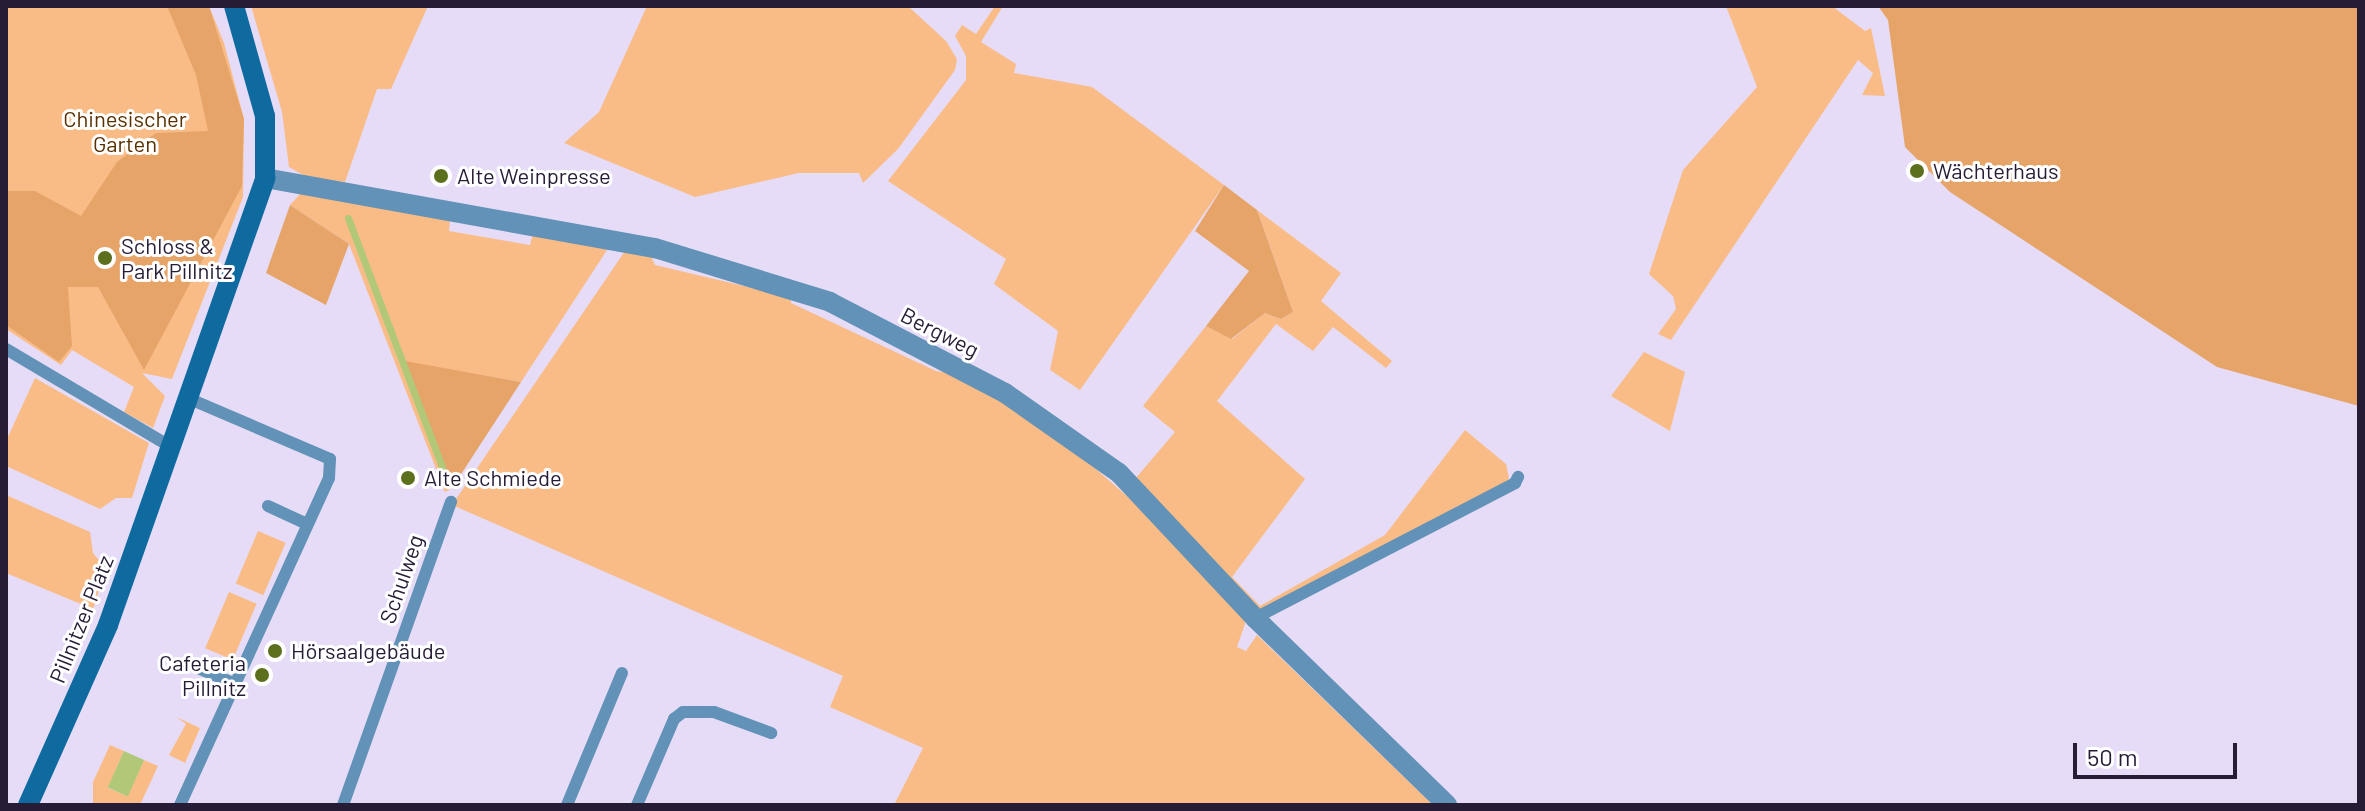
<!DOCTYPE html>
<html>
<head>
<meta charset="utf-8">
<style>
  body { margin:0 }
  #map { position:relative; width:2365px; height:811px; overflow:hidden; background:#e6dcf7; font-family:Barlow,sans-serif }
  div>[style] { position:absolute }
  .green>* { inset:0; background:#f9bc87; transform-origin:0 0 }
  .forest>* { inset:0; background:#e6a469 }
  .water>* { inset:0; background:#b1c878; transform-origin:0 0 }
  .stream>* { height:7px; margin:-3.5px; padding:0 3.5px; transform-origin:3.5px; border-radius:3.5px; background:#b1c878 }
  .lane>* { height:12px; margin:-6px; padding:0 6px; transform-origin:6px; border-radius:6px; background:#6292b7 }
  .street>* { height:20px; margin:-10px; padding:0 10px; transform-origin:10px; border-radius:10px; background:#6292b7 }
  .secondary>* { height:20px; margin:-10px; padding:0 10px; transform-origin:10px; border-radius:10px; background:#0e6a9f }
  .dots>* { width:22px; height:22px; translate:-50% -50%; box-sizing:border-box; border:4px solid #fff; border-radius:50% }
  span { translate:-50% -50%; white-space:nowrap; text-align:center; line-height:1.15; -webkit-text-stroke:6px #fff; paint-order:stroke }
  .park-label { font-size:22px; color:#5a3000 }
  .poi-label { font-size:22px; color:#261c35 }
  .left { translate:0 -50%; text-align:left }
  .right { translate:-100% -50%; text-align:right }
  .street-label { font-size:22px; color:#261c35 }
  .frame { position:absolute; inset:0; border:8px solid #261c35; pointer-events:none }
  .scale { position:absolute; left:2073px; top:743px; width:164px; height:36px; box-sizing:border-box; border:4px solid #261c35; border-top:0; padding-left:10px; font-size:24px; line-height:28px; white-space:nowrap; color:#261c35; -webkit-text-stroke:6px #fff; paint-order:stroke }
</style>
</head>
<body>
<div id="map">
  <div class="green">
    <i style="clip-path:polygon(6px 6px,209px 6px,224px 43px,244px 119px,243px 197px,172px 379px,142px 373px,165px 396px,153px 428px,124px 412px,134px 387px,72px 350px,61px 365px,6px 329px)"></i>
    <i style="clip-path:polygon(251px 6px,428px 6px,391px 89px,377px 89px,345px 182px,308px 178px,289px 167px,282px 112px)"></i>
    <i style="clip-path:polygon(647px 6px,908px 6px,946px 41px,957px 59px,955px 70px,898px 149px,863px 183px,859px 173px,799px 173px,695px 197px,564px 143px,599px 112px)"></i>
    <i style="clip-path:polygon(995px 6px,1003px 6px,981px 42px,1016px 64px,1014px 73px,1092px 87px,1224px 185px,1080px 390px,1050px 370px,1058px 331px,994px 284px,1006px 259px,888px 181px,966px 80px,966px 56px,955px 36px,962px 25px,976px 34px)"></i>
    <i style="clip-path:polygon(1726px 6px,1832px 6px,1865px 31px,1871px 28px,1885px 96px,1862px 95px,1873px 73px,1858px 60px,1671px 340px,1658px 334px,1676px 309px,1673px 296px,1649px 274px,1683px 170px,1757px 87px)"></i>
    <i style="clip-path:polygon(302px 192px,450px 219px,449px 231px,530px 245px,533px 233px,609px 247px,521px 382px,405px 362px,452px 488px,445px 492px,349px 244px,290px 205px)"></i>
    <i style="clip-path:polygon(1257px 210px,1341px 273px,1321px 301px,1392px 361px,1386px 368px,1333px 327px,1313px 351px,1276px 324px,1217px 401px,1305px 479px,1232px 577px,1260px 606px,1385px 535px,1465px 430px,1506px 464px,1509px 478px,1506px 484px,1259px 610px,1135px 479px,1175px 432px,1143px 406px,1206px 326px,1232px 339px,1265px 313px,1281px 319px,1293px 312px)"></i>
    <i style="clip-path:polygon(625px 251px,651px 256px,655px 265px,791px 297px,791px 303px,936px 371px,956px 374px,1059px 437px,1151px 517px,1246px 621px,1237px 647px,1246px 651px,1257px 635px,1433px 805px,894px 805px,923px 748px,830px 707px,843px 676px,452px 505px)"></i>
    <i style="clip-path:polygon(1644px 352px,1685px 372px,1670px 431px,1611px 396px)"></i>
    <i style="clip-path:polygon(35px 378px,149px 443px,132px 498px,116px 498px,100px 509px,6px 466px,6px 441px)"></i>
    <i style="clip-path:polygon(6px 495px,90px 532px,93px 553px,106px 569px,93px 609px,6px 573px)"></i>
    <i style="left:258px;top:531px;width:30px;height:57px;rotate:23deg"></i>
    <i style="left:229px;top:592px;width:30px;height:61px;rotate:23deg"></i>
    <i style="clip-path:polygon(176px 717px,200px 728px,185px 763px,169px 755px,186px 724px)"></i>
    <i style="clip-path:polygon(110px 745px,124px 751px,108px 788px,127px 796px,144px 760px,158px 766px,140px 805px,93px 803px,93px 782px)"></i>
  </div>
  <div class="forest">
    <i style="clip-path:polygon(167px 6px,209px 6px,244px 119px,242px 186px,144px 370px,98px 287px,68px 287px,72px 346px,59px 362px,6px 325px,6px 191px,35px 191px,81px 216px,117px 162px,156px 133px,208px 131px,196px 75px)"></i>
    <i style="clip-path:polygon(1878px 6px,2359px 6px,2359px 406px,2217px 367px,1950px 192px,1905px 147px,1888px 20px)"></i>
    <i style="clip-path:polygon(1224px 185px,1257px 210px,1293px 312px,1281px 319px,1265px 313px,1231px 339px,1206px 326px,1249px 271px,1195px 231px)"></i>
    <i style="clip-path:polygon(290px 205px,349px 244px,326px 305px,266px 273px)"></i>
    <i style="clip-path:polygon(405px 361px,521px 382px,452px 488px)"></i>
  </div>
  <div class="water">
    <i style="left:124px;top:751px;width:22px;height:40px;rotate:24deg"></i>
  </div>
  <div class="stream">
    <i style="left:348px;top:218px;width:266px;rotate:69.3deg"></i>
  </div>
  <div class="lane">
    <i style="left:6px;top:349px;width:192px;rotate:30.7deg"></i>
    <i style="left:268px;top:506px;width:43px;rotate:24.8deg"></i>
    <i style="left:1255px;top:618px;width:293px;rotate:-27.4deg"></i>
    <i style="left:1515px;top:483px;width:7px;rotate:-63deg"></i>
    <i style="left:193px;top:666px;width:43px;rotate:23deg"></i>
    <i style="left:180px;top:805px;width:359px;rotate:-65.5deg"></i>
    <i style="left:329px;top:478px;width:19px;rotate:-87deg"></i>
    <i style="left:330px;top:459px;width:155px;rotate:-156.8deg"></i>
    <i style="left:343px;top:805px;width:322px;rotate:-70.4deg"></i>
    <i style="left:567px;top:805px;width:143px;rotate:-67.4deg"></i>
    <i style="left:637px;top:805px;width:94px;rotate:-66.7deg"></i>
    <i style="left:674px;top:719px;width:11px;rotate:-38deg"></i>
    <i style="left:683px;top:712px;width:31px"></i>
    <i style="left:714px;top:712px;width:61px;rotate:20.2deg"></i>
  </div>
  <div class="street">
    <i style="left:265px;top:178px;width:396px;rotate:10.2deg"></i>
    <i style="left:655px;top:248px;width:183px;rotate:17.1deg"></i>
    <i style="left:830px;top:302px;width:197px;rotate:27.5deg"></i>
    <i style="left:1005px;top:393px;width:139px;rotate:35.1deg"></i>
    <i style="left:1119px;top:473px;width:199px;rotate:46.8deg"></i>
    <i style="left:1255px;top:618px;width:268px;rotate:44.2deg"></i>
  </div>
  <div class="secondary">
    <i style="left:28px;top:805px;width:197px;rotate:-66deg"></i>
    <i style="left:108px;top:625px;width:474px;rotate:-70.6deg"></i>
    <i style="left:265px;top:178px;width:62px;rotate:-90deg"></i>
    <i style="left:265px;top:116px;width:114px;rotate:-105.7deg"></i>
  </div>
  <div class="dots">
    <i style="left:1917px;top:171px;background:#5b6f1d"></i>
    <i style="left:441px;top:176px;background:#5b6f1d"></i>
    <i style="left:105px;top:258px;background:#5b6f1d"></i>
    <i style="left:408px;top:478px;background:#5b6f1d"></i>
    <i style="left:275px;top:651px;background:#5b6f1d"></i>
    <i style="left:262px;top:675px;background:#5b6f1d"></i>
  </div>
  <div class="park-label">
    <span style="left:125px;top:131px">Chinesischer<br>Garten</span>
  </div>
  <div class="poi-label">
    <span class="left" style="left:1933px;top:171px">Wächterhaus</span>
    <span class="left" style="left:457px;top:176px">Alte Weinpresse</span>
    <span class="left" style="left:121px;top:258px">Schloss &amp;<br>Park Pillnitz</span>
    <span class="left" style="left:424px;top:478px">Alte Schmiede</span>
    <span class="left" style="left:291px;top:651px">Hörsaalgebäude</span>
    <span class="right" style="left:246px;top:675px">Cafeteria<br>Pillnitz</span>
  </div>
  <div class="street-label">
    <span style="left:940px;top:332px;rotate:27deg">Bergweg</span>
    <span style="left:401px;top:579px;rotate:-71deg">Schulweg</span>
    <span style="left:81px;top:619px;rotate:-68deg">Pillnitzer Platz</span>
  </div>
  <div class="frame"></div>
  <div class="scale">50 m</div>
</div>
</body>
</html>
